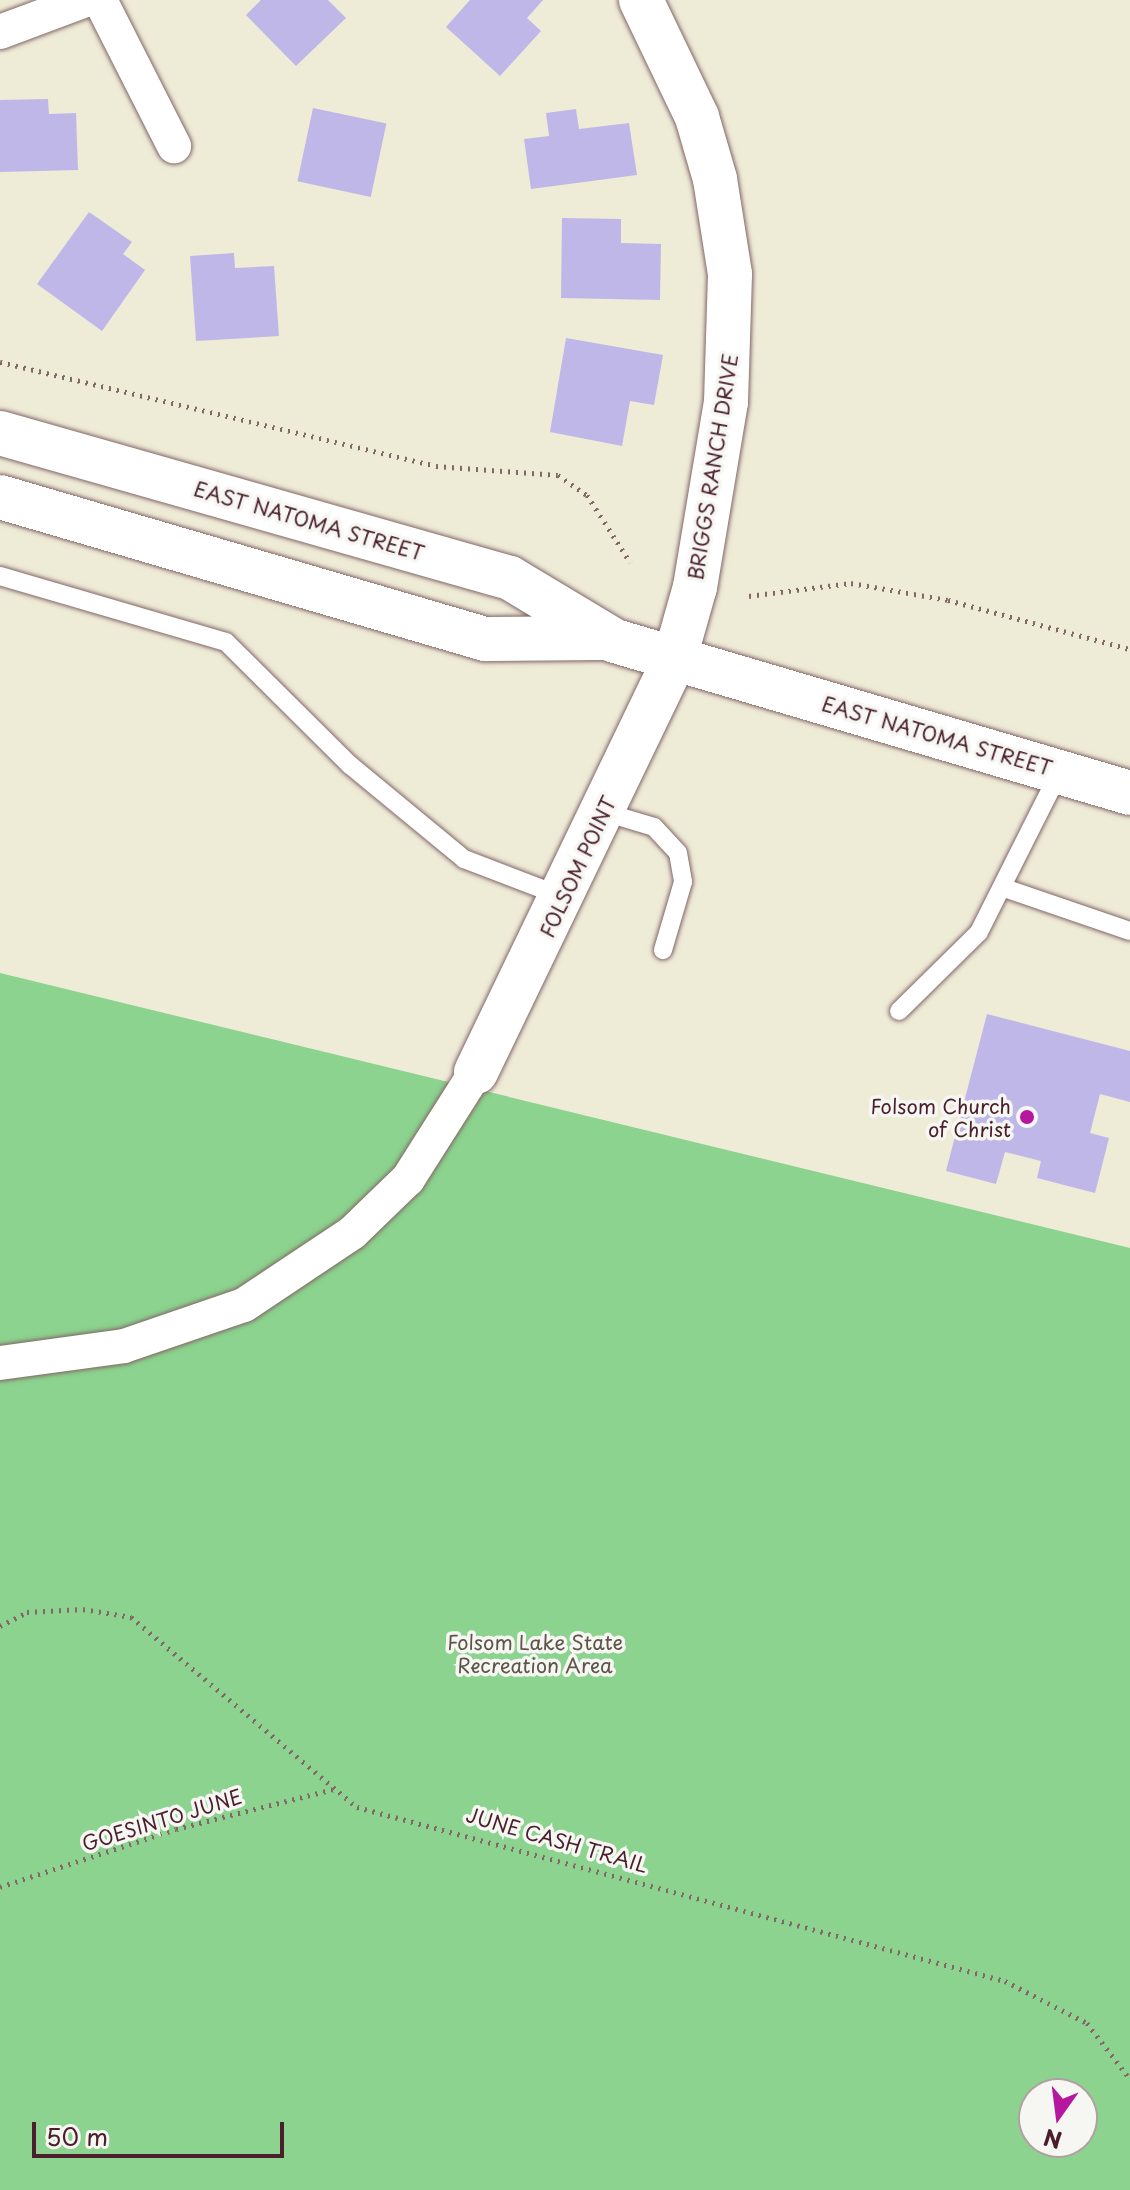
<!DOCTYPE html>
<html>
<head>
<meta charset="utf-8">
<style>
  body { margin:0 }
  #map { position:relative; width:1130px; height:2190px; overflow:hidden; background:#eeebd7; font-family:"Playpen Sans",sans-serif }
  div>[style] { position:absolute }
  .green>* { inset:0; background:#8bd38e }
  .building>* { inset:0; background:#bfb7e8; transform-origin:0 0 }
  .path>* { height:5px; margin-top:-2.5px; transform-origin:0; background:repeating-linear-gradient(90deg,#836667 0 2px,transparent 0 8px) }
  .roads { filter:drop-shadow(0 0 2px #836667) drop-shadow(0 0 2px #836667) }
  .service>* { height:18px; margin:-9px; padding:0 9px; transform-origin:9px; border-radius:9px; background:#fff }
  .minor>* { height:34px; margin:-17px; padding:0 17px; transform-origin:17px; border-radius:17px; background:#fff }
  .tertiary>* { height:44px; margin:-22px; padding:0 22px; transform-origin:22px; border-radius:22px; background:#fff }
  .secondary>* { height:44px; margin:-22px; padding:0 22px; transform-origin:22px; border-radius:22px; background:#fff }
  .dots>* { width:22px; height:22px; translate:-50% -50%; box-sizing:border-box; border:4px solid #f6f6f2; border-radius:50% }
  span { translate:-50% -50%; white-space:nowrap; text-align:center; line-height:1.15; -webkit-text-stroke:7px #f6f6f2; paint-order:stroke }
  .street-label { font-size:20px; color:#4a1f2b }
  .poi-label { font-size:20px; color:#4a1f2b }
  .right { translate:-100% -50%; text-align:right }
  .park-label { font-size:20px; color:#5e5549 }
  .north { position:absolute; left:1018px; top:2078px; width:80px; height:80px; box-sizing:border-box; background:#f6f6f2; border:2px solid #b1a0a2; border-radius:50%; rotate:194deg; font-size:22px; font-weight:700; line-height:32px; text-align:center; color:#4a1f2b }
  .north::after { content:''; display:block; margin:auto; width:28px; height:36px; background:#b5179e; clip-path:polygon(50% 0,100% 100%,50% 72%,0 100%) }
  .scale { position:absolute; left:32px; top:2122px; width:252px; height:36px; box-sizing:border-box; border:4px solid #4a1f2b; border-top:0; padding-left:10px; font-size:24px; line-height:28px; white-space:nowrap; color:#4a1f2b; -webkit-text-stroke:6px #f6f6f2; paint-order:stroke }
</style>
</head>
<body>
<div id="map">
  <div class="green">
    <i style="clip-path:polygon(evenodd,0 973px,1130px 1248px,1130px 2190px,0 2190px,0 973px,1034px 2094px,1082px 2094px,1082px 2142px,1034px 2142px,1034px 2094px)"></i>
  </div>
  <div class="building">
    <i style="clip-path:polygon(261px 0,328px 0,346px 18px,296px 66px,246px 15px)"></i>
    <i style="clip-path:polygon(470px 0,543px 0,527px 18px,541px 31px,500px 76px,446px 27px)"></i>
    <i style="clip-path:polygon(48px 99px,49px 114px,76px 113px,78px 170px,0 172px,0 100px)"></i>
    <i style="left:313px;top:108px;width:75px;height:75px;rotate:12deg"></i>
    <i style="clip-path:polygon(576px 109px,579px 129px,629px 123px,637px 175px,531px 189px,524px 139px,549px 136px,546px 113px)"></i>
    <i style="clip-path:polygon(89px 212px,132px 242px,123px 254px,145px 270px,102px 331px,37px 284px)"></i>
    <i style="clip-path:polygon(562px 218px,621px 219px,621px 243px,661px 244px,660px 300px,561px 298px)"></i>
    <i style="clip-path:polygon(234px 253px,235px 268px,274px 266px,279px 336px,196px 341px,190px 256px)"></i>
    <i style="clip-path:polygon(566px 338px,663px 355px,654px 405px,630px 401px,622px 446px,550px 432px)"></i>
    <i style="clip-path:polygon(987px 1014px,1130px 1051px,1130px 1102px,1100px 1094px,1090px 1133px,1109px 1138px,1095px 1193px,1037px 1178px,1041px 1161px,1005px 1152px,996px 1184px,946px 1171px)"></i>
  </div>
  <div class="path">
    <i style="left:0;top:362px;width:448px;rotate:13.4deg"></i>
    <i style="left:436px;top:466px;width:122px;rotate:4.2deg"></i>
    <i style="left:558px;top:475px;width:35px;rotate:35deg"></i>
    <i style="left:587px;top:495px;width:80px;rotate:57.3deg"></i>
    <i style="left:749px;top:596px;width:103px;rotate:-7.3deg"></i>
    <i style="left:851px;top:583px;width:98px;rotate:9.9deg"></i>
    <i style="left:948px;top:600px;width:188px;rotate:15.1deg"></i>
    <i style="left:0;top:1626px;width:30px;rotate:-27deg"></i>
    <i style="left:27px;top:1612px;width:56px;rotate:-3.1deg"></i>
    <i style="left:83px;top:1609px;width:49px;rotate:9.5deg"></i>
    <i style="left:131px;top:1617px;width:295px;rotate:40.1deg"></i>
    <i style="left:357px;top:1807px;width:671px;rotate:15.03deg"></i>
    <i style="left:1005px;top:1981px;width:92px;rotate:27.1deg"></i>
    <i style="left:1087px;top:2023px;width:71px;rotate:52.5deg"></i>
    <i style="left:0;top:1887px;width:185px;rotate:-18.2deg"></i>
    <i style="left:176px;top:1829px;width:163px;rotate:-14.2deg"></i>
  </div>
  <div class="roads">
    <div class="service">
      <i style="left:0;top:576px;width:235px;rotate:16.3deg"></i>
      <i style="left:226px;top:642px;width:175px;rotate:44.8deg"></i>
      <i style="left:350px;top:765px;width:148px;rotate:39.5deg"></i>
      <i style="left:464px;top:859px;width:106px;rotate:21deg"></i>
      <i style="left:604px;top:812px;width:52px;rotate:16.7deg"></i>
      <i style="left:654px;top:827px;width:35px;rotate:47deg"></i>
      <i style="left:678px;top:853px;width:29px;rotate:80deg"></i>
      <i style="left:683px;top:882px;width:71px;rotate:106.4deg"></i>
      <i style="left:1007px;top:889px;width:130px;rotate:18.9deg"></i>
      <i style="left:899px;top:1011px;width:112px;rotate:-44.6deg"></i>
      <i style="left:979px;top:932px;width:180px;rotate:-63.3deg"></i>
    </div>
    <div class="minor">
      <i style="left:100px;top:0;width:164px;rotate:63.1deg"></i>
      <i style="left:0;top:32px;width:92px;rotate:-20.4deg"></i>
      <i style="left:0;top:1363px;width:125px;rotate:-7.8deg"></i>
      <i style="left:124px;top:1346px;width:127px;rotate:-18.9deg"></i>
      <i style="left:244px;top:1305px;width:130px;rotate:-33.7deg"></i>
      <i style="left:352px;top:1233px;width:78px;rotate:-44deg"></i>
      <i style="left:408px;top:1179px;width:127px;rotate:-57.6deg"></i>
    </div>
    <div class="tertiary">
      <i style="left:476px;top:1072px;width:456px;rotate:-64.3deg"></i>
      <i style="left:674px;top:661px;width:77px;rotate:-74.2deg"></i>
      <i style="left:695px;top:587px;width:188px;rotate:-80.5deg"></i>
      <i style="left:726px;top:402px;width:128px;rotate:-88.2deg"></i>
      <i style="left:730px;top:274px;width:96px;rotate:-99deg"></i>
      <i style="left:715px;top:179px;width:65px;rotate:-106.2deg"></i>
      <i style="left:697px;top:117px;width:130px;rotate:-115.6deg"></i>
    </div>
    <div class="secondary">
      <i style="left:0;top:433px;width:530px;rotate:15.87deg"></i>
      <i style="left:510px;top:578px;width:122px;rotate:31deg"></i>
      <i style="left:615px;top:641px;width:537px;rotate:16.44deg"></i>
      <i style="left:0;top:497px;width:505px;rotate:16.32deg"></i>
      <i style="left:485px;top:639px;width:121px;rotate:-0.5deg"></i>
    </div>
  </div>
  <div class="dots">
    <i style="left:1027px;top:1117px;background:#b5179e"></i>
  </div>
  <div class="street-label">
    <span style="left:713px;top:467px;rotate:-81deg">BRIGGS RANCH DRIVE</span>
    <span style="left:309px;top:521px;rotate:16deg">EAST NATOMA STREET</span>
    <span style="left:937px;top:736px;rotate:16deg">EAST NATOMA STREET</span>
    <span style="left:578px;top:867px;rotate:-65deg">FOLSOM POINT</span>
    <span style="left:162px;top:1820px;rotate:-17deg">GOESINTO JUNE</span>
    <span style="left:557px;top:1840px;rotate:16deg">JUNE CASH TRAIL</span>
  </div>
  <div class="poi-label">
    <span class="right" style="left:1011px;top:1118px">Folsom Church<br>of Christ</span>
  </div>
  <div class="park-label">
    <span style="left:535px;top:1654px">Folsom Lake State<br>Recreation Area</span>
  </div>
  <div class="north">N</div>
  <div class="scale">50 m</div>
</div>
</body>
</html>
